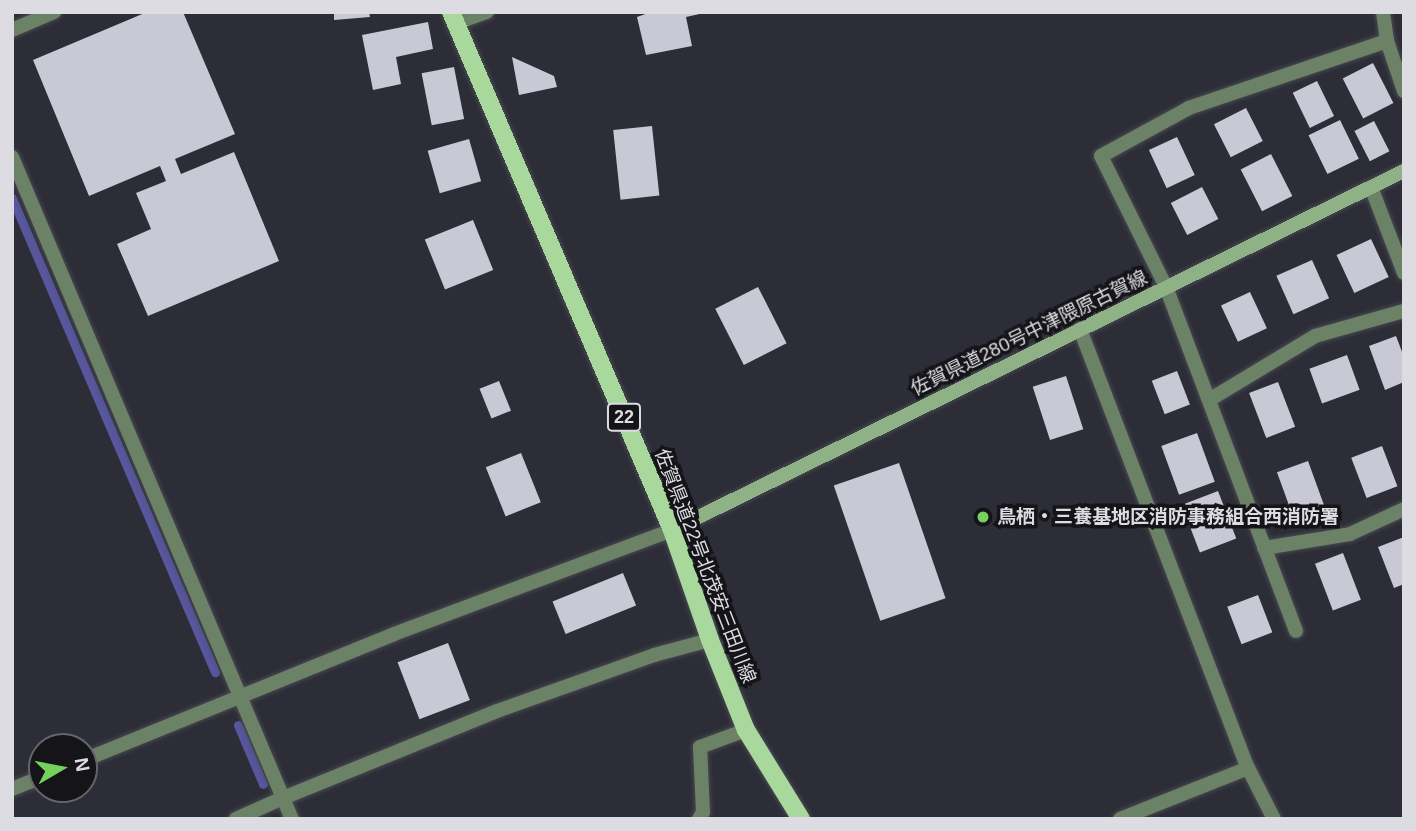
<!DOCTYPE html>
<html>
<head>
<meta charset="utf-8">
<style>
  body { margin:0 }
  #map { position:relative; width:1416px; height:831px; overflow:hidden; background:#2c2d36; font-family:Arial,"Noto Sans JP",sans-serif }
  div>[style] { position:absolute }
  .stream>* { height:9px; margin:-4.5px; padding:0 4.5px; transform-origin:4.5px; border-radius:4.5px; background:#58569c }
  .building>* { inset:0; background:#c8c9d5; transform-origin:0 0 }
  .roads { filter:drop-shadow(0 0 2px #484952) drop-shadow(0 0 2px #484952) }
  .minor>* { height:14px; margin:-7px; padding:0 7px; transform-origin:7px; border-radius:7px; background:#6b8266 }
  .tertiary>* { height:14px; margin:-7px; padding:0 7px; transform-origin:7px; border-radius:7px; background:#6b8266 }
  .secondary>* { height:14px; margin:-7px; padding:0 7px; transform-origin:7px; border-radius:7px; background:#8eb285 }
  .primary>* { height:18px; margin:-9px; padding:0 9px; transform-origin:9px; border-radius:9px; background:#a8d89c }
  .dots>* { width:19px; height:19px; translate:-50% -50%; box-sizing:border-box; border:4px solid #151519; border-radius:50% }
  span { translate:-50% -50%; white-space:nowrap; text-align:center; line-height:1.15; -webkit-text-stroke:7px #151519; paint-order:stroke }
  .shield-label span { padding:2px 5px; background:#151519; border:2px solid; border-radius:5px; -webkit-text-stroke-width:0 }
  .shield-label { font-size:18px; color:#dcdce2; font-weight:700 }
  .street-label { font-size:19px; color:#dcdce2 }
  .poi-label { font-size:19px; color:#dcdce2; font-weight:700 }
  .left { translate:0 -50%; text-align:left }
  .frame { position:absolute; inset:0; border:14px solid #dcdce2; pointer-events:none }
  .north { position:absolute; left:28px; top:733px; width:70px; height:70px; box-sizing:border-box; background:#151519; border:2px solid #656569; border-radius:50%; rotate:80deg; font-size:19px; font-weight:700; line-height:28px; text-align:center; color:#dcdce2 }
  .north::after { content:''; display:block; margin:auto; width:24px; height:32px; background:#74d25c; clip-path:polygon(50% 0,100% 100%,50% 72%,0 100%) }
</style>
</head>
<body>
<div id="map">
  <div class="stream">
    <i style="left:12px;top:198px;width:516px;rotate:66.82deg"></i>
    <i style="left:238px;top:725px;width:64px;rotate:67deg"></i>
  </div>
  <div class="building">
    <i style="clip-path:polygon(147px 12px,183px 12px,235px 134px,175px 159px,181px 174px,234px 152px,279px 261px,148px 316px,117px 244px,151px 229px,136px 193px,166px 181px,160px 166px,89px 196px,33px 60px)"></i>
    <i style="clip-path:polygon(334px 12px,369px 12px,370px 17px,334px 20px)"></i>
    <i style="clip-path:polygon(651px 12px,703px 12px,704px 13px,686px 17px,692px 46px,646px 55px,637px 17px)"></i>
    <i style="clip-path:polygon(428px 22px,433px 49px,396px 57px,401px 84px,373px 90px,362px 35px)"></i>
    <i style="clip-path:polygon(512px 57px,554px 76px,557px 87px,519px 95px)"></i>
    <i style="left:1373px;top:63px;width:45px;height:34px;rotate:63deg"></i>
    <i style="left:454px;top:67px;width:53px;height:33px;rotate:79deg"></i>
    <i style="left:1317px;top:81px;width:39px;height:27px;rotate:64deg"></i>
    <i style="left:1246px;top:108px;width:37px;height:36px;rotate:63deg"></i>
    <i style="left:1340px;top:120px;width:43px;height:35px;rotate:64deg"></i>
    <i style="left:1374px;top:121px;width:34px;height:22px;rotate:63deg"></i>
    <i style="left:652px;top:126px;width:70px;height:39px;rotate:84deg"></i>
    <i style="left:1177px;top:137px;width:42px;height:31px;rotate:65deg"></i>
    <i style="left:469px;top:139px;width:44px;height:43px;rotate:74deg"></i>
    <i style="left:1271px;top:154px;width:47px;height:34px;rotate:63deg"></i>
    <i style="left:1202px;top:187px;width:36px;height:35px;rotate:63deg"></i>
    <i style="left:473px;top:220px;width:54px;height:52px;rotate:68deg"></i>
    <i style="left:1371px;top:239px;width:42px;height:38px;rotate:65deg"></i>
    <i style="left:1312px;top:260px;width:42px;height:39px;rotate:66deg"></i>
    <i style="left:758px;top:287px;width:63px;height:48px;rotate:63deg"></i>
    <i style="left:1250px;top:292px;width:40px;height:32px;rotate:65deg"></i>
    <i style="clip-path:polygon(1396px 336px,1404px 357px,1404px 382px,1385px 390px,1369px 346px)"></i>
    <i style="left:1347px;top:355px;width:37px;height:40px;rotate:70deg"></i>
    <i style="left:1177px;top:371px;width:36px;height:27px;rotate:69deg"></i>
    <i style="left:1066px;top:376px;width:56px;height:35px;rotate:72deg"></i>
    <i style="left:499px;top:381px;width:32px;height:21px;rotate:68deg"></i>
    <i style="left:1278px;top:382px;width:48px;height:31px;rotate:69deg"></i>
    <i style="left:1197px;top:433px;width:52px;height:38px;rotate:70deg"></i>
    <i style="left:1382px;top:446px;width:43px;height:33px;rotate:69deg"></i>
    <i style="left:521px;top:453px;width:53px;height:38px;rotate:68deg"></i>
    <i style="left:1308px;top:461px;width:47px;height:33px;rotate:70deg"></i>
    <i style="left:899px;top:463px;width:143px;height:69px;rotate:71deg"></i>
    <i style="left:1218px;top:491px;width:51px;height:39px;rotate:69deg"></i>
    <i style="clip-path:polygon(1404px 537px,1404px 584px,1394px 588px,1378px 547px)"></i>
    <i style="left:1343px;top:553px;width:50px;height:30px;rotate:69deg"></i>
    <i style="left:623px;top:573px;width:35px;height:76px;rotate:68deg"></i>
    <i style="left:1258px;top:595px;width:40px;height:33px;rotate:69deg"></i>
    <i style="left:448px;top:643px;width:61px;height:54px;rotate:69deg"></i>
  </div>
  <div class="roads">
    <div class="minor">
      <i style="left:1383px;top:12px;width:29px;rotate:82deg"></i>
      <i style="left:1387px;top:41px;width:53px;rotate:71.2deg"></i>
      <i style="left:456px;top:23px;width:33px;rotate:-20deg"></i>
      <i style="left:12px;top:30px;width:46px;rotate:-23.2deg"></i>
      <i style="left:12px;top:157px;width:696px;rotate:67.08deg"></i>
      <i style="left:283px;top:798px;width:231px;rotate:-22.1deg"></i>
      <i style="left:497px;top:711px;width:167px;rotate:-19.6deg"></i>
      <i style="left:654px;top:655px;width:58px;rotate:-15deg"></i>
      <i style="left:1371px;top:187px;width:92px;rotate:69deg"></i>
      <i style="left:1080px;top:329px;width:470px;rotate:69.1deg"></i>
      <i style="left:1248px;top:768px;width:57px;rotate:63deg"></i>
      <i style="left:1209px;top:400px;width:124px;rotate:-31.1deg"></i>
      <i style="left:1315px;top:336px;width:92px;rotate:-15.7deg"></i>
      <i style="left:1264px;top:548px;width:87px;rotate:-9.2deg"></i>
      <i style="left:1350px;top:534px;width:60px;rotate:-24.8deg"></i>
      <i style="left:1296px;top:631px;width:368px;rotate:-110.7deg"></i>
      <i style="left:1166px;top:287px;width:146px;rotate:-116.4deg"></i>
      <i style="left:1101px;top:156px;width:100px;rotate:-28.6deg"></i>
      <i style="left:1189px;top:108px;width:209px;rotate:-18.7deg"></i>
      <i style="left:236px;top:819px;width:51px;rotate:-24.1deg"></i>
      <i style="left:283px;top:798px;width:23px;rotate:67deg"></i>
      <i style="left:699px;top:819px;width:8px;rotate:-60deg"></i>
      <i style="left:703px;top:812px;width:65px;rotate:-92.6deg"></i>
      <i style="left:700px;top:747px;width:49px;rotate:-20.3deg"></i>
      <i style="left:1120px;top:819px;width:138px;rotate:-21.7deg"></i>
    </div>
    <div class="tertiary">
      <i style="left:84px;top:760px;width:335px;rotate:-22.1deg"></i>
      <i style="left:394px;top:634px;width:297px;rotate:-20.5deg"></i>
      <i style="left:12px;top:789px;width:32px;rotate:-22deg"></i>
    </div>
    <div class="secondary">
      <i style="left:672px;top:530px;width:815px;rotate:-26.13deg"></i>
    </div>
    <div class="primary">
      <i style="left:451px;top:12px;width:563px;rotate:66.89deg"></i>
      <i style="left:672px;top:530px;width:116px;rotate:70.9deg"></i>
      <i style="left:710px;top:640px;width:97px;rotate:68.2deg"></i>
      <i style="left:746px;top:730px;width:105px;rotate:58.3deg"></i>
    </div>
  </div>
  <div class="dots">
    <i style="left:983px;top:517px;background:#74d25c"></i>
  </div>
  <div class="shield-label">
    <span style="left:624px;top:417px">22</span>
  </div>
  <div class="street-label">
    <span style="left:1029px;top:333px;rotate:-26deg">佐賀県道280号中津隈原古賀線</span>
    <span style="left:705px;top:566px;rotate:69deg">佐賀県道22号北茂安三田川線</span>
  </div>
  <div class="poi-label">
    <span class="left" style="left:997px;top:517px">鳥栖・三養基地区消防事務組合西消防署</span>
  </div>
  <div class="frame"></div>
  <div class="north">N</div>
</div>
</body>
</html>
